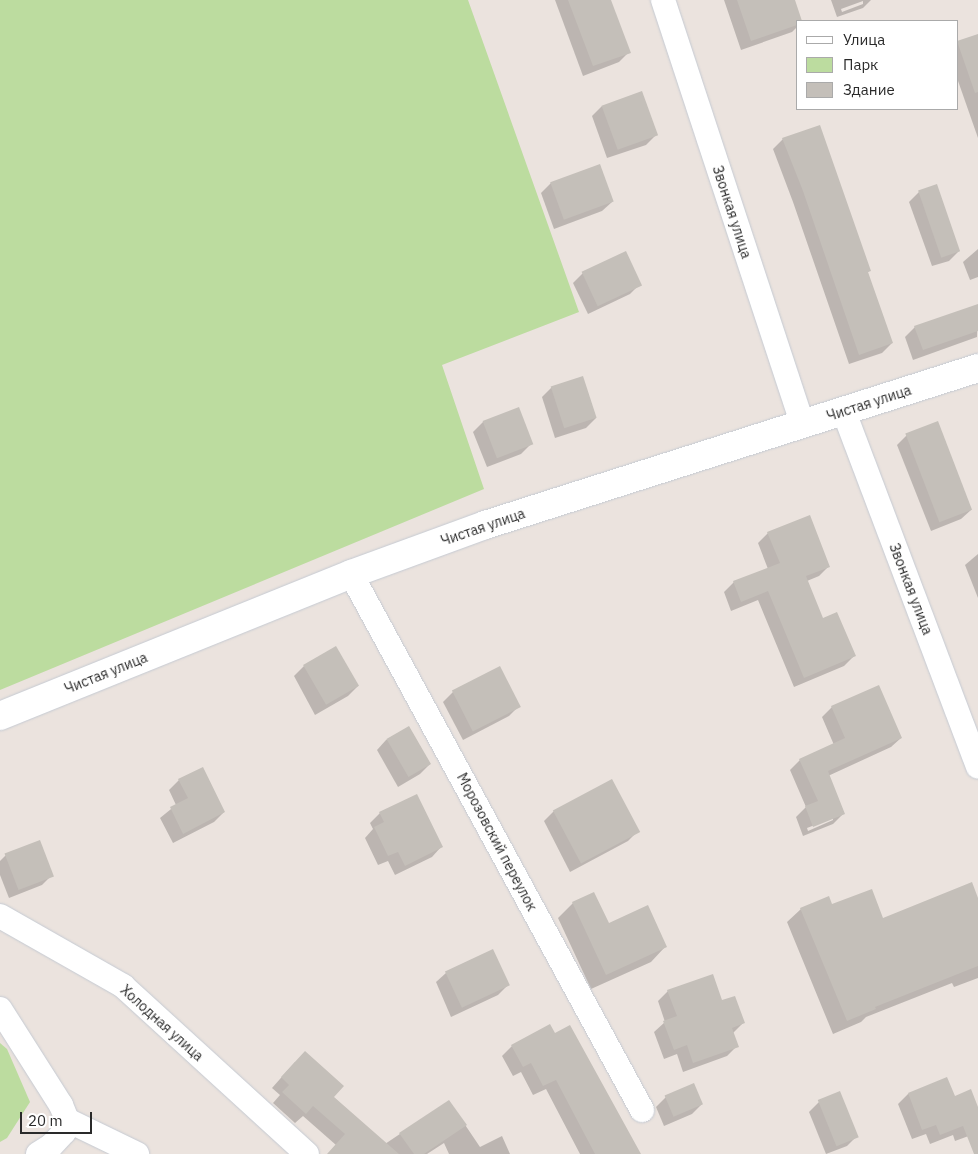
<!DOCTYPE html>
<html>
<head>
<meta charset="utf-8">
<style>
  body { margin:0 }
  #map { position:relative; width:978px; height:1154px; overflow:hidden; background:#ebe3de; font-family:"IBM Plex Sans",sans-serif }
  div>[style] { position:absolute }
  .green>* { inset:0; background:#bcdc9f }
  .shadow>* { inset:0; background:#0003 }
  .building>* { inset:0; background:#c4bfb9; transform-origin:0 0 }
  .roads { filter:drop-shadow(0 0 1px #c5cad2) drop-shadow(0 0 1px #c5cad2) }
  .street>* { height:24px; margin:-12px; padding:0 12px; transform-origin:12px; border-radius:12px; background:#fff }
  .secondary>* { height:28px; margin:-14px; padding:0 14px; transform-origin:14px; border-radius:14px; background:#fff }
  span { translate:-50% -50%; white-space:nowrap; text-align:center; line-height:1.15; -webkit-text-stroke:4px #fff; paint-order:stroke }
  .street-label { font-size:14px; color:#2a2a2a }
  .legend { position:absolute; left:796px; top:20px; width:162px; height:90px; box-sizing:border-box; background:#fff; border:1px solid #aaa; margin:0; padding:6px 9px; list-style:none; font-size:15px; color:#2a2a2a }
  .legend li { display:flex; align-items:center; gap:10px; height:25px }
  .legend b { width:25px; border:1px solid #aaa }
  .scale { position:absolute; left:20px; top:1112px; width:72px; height:22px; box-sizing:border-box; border:2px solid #2a2a2a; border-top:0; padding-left:6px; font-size:15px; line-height:18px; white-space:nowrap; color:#2a2a2a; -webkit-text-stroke:4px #fff; paint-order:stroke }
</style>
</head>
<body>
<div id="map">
  <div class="green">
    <i style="clip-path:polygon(0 0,468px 0,579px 312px,442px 365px,484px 489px,0 690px)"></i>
    <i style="clip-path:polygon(0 1043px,7px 1049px,30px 1102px,7px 1138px,0 1142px)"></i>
  </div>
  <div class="shadow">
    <i style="clip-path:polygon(555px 0,606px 0,629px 52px,619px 62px,583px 76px)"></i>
    <i style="clip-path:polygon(724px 0,794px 0,801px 21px,797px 21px,797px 27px,792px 32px,741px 50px)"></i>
    <i style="clip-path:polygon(evenodd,831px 0,871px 0,863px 8px,837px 17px,831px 0,863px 1px,863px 4px,842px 12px,841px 9px,863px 1px)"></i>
    <i style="clip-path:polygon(978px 35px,978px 138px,957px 78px,957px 43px)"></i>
    <i style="clip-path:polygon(602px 106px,656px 135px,646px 145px,607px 158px,592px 116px)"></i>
    <i style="clip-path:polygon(783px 139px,870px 270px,867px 273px,892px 343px,882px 353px,849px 364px,793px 202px,773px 149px)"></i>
    <i style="clip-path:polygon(551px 183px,612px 202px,602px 211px,554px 229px,541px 193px)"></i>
    <i style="clip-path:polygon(919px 192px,959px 251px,949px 261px,932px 266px,909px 202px)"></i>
    <i style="clip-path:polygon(978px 249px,978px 277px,970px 280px,963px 262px)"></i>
    <i style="clip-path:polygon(583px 273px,640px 284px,630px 294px,588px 314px,573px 283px)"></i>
    <i style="clip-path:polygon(978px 305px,977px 337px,913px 360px,905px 337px,915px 327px)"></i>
    <i style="clip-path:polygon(552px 387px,596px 418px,586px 428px,555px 438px,542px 397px)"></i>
    <i style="clip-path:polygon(518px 409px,531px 444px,521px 454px,487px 467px,473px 432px,483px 422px)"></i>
    <i style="clip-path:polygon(907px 435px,971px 510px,961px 519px,931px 531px,897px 445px)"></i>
    <i style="clip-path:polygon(768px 533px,829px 566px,819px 576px,807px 581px,822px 620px,854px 656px,844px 666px,794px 687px,758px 600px,731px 611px,724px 592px,734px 582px,768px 569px,758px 543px)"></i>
    <i style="clip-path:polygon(978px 554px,978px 598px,965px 565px)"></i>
    <i style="clip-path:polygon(336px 648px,358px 686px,348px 696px,315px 715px,294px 676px,304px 666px)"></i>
    <i style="clip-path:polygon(453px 692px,519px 706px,509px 716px,463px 740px,443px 702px)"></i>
    <i style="clip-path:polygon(evenodd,832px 707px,901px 738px,891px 747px,828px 776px,843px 814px,833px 824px,803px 836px,796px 817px,806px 807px,790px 770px,800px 760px,834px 745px,822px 717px,832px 707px,833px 818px,833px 820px,808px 831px,807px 828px,833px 818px)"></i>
    <i style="clip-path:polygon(409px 727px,430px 764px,420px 774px,398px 787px,377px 750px,386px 740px)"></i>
    <i style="clip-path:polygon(179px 780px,224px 812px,214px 822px,173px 843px,160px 818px,176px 805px,169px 790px)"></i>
    <i style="clip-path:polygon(554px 811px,638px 831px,628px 841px,570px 872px,544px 821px)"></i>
    <i style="clip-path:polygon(380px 813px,441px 847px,432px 857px,395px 875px,388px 861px,378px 865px,365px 838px,373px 829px,370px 823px)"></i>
    <i style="clip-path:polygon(6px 855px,52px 875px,42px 885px,9px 898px,0 875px,0 861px)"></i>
    <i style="clip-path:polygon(978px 902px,978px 978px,954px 987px,952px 983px,866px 1017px,861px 1022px,833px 1034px,787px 922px,801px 909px,832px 906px,882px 919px)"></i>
    <i style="clip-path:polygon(573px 903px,608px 925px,665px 947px,651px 962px,591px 989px,558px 918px)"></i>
    <i style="clip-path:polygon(446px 973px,508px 985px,498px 995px,451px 1017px,436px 982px)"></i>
    <i style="clip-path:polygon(668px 991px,722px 1002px,743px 1023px,733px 1033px,737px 1046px,727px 1056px,683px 1072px,677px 1054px,664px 1059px,654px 1032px,665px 1022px,658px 1001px)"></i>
    <i style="clip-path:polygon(554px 1035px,638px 1154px,580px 1154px,546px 1089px,533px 1095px,521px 1072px,513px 1076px,502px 1056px,512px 1046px)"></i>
    <i style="clip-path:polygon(295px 1062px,385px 1144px,449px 1101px,480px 1147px,502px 1136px,510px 1154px,449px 1154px,444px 1143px,427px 1154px,328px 1154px,336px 1145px,303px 1116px,295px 1123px,273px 1103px,280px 1095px,272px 1088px)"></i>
    <i style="clip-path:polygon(840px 1093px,857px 1136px,847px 1146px,826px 1154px,809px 1112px,819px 1102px)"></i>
    <i style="clip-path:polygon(908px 1094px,954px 1097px,978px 1110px,978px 1130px,974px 1134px,955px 1141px,953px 1135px,930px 1144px,926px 1134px,912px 1139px,898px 1104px)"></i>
    <i style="clip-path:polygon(666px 1097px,702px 1104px,692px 1114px,664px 1126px,656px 1107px)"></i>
  </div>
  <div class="building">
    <i style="clip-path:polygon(568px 0,611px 0,631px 53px,593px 66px)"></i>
    <i style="clip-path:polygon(737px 0,795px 0,802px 21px,797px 21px,797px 25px,751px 41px)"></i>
    <i style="clip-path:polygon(978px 34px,978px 92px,975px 93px,957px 41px)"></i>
    <i style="left:642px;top:91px;width:47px;height:43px;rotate:70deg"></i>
    <i style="clip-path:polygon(820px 125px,871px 271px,868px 272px,893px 343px,859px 355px,803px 191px,782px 138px)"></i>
    <i style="left:600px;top:164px;width:40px;height:53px;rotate:70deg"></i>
    <i style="left:937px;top:184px;width:71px;height:20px;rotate:71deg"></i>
    <i style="left:626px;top:251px;width:38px;height:49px;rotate:65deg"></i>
    <i style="clip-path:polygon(978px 304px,978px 331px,923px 350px,914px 326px)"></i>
    <i style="left:583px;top:376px;width:44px;height:34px;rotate:72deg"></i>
    <i style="left:519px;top:407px;width:40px;height:39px;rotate:69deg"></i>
    <i style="left:938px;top:421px;width:95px;height:35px;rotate:69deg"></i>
    <i style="clip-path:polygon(810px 515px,830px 567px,806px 576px,823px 618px,837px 612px,856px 656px,804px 678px,768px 591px,741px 602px,733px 581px,780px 563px,767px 532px)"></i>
    <i style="left:336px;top:646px;width:46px;height:38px;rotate:60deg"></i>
    <i style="left:500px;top:666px;width:46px;height:54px;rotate:63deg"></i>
    <i style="clip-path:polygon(879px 685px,902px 738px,828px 771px,845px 814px,813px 827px,805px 806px,818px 801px,799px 759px,845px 738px,831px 706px)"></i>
    <i style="left:409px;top:726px;width:44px;height:26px;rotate:60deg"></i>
    <i style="clip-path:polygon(203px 767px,225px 812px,183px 834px,170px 807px,188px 798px,178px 779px)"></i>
    <i style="left:612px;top:779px;width:60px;height:67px;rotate:62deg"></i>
    <i style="clip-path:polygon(417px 794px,443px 847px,405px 866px,398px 852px,388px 856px,374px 827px,384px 822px,379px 812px)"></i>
    <i style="left:40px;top:840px;width:39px;height:38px;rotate:69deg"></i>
    <i style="clip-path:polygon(972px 882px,978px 898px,978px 966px,875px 1007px,876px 1009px,847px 1021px,800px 908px,829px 896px,832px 904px,872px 889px,883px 918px)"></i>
    <i style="clip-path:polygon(594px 892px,609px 923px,648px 905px,667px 947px,606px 975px,572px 902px)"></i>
    <i style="left:493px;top:949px;width:40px;height:53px;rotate:65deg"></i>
    <i style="clip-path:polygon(713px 974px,722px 1000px,735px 996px,745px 1023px,732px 1028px,739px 1047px,693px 1063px,687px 1045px,674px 1050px,663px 1021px,677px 1016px,667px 990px)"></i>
    <i style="clip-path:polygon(550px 1024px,555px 1033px,570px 1025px,641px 1154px,595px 1154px,556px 1080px,543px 1086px,531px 1063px,523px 1067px,511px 1045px)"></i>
    <i style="clip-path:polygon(305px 1051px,344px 1086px,334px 1097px,399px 1154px,327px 1154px,345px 1134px,313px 1106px,306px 1114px,282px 1092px,289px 1085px,281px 1077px)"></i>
    <i style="clip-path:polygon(947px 1077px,955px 1096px,971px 1089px,978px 1107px,978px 1154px,974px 1154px,963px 1126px,940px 1135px,936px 1125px,922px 1130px,908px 1093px)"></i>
    <i style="left:694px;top:1083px;width:23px;height:32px;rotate:67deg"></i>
    <i style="left:840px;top:1091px;width:50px;height:24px;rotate:68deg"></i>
    <i style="clip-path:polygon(449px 1100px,467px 1125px,424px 1154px,414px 1154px,399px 1133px)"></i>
  </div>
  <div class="roads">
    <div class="street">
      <i style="left:663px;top:0;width:446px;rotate:71.8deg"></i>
      <i style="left:844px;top:412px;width:379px;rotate:69.3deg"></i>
      <i style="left:351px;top:574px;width:610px;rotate:61.5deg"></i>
      <i style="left:0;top:916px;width:142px;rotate:29.6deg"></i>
      <i style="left:123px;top:986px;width:249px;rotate:42.4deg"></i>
      <i style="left:0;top:1009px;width:114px;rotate:57.6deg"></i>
      <i style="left:61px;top:1105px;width:16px;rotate:68deg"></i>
      <i style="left:67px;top:1120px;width:78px;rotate:25.9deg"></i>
      <i style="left:38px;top:1154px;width:15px;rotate:-32deg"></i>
      <i style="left:51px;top:1146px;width:19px;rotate:-47deg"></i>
      <i style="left:64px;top:1132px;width:12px;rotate:-76deg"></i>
    </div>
    <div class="secondary">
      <i style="left:0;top:716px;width:379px;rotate:-22deg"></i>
      <i style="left:351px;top:574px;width:143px;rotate:-20.1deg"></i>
      <i style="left:485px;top:525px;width:517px;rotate:-17.66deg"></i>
    </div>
  </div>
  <div class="street-label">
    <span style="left:732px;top:212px;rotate:72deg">Звонкая улица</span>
    <span style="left:869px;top:403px;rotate:-18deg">Чистая улица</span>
    <span style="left:483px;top:527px;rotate:-19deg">Чистая улица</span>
    <span style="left:911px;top:589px;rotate:69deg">Звонкая улица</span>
    <span style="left:106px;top:673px;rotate:-22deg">Чистая улица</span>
    <span style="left:497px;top:842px;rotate:62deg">Морозовский переулок</span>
    <span style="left:162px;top:1023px;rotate:42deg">Холодная улица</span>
  </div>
  <ul class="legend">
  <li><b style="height:6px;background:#fff"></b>Улица</li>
  <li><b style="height:14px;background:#bcdc9f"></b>Парк</li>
  <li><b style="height:14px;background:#c4bfb9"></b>Здание</li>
  </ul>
  <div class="scale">20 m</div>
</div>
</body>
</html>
